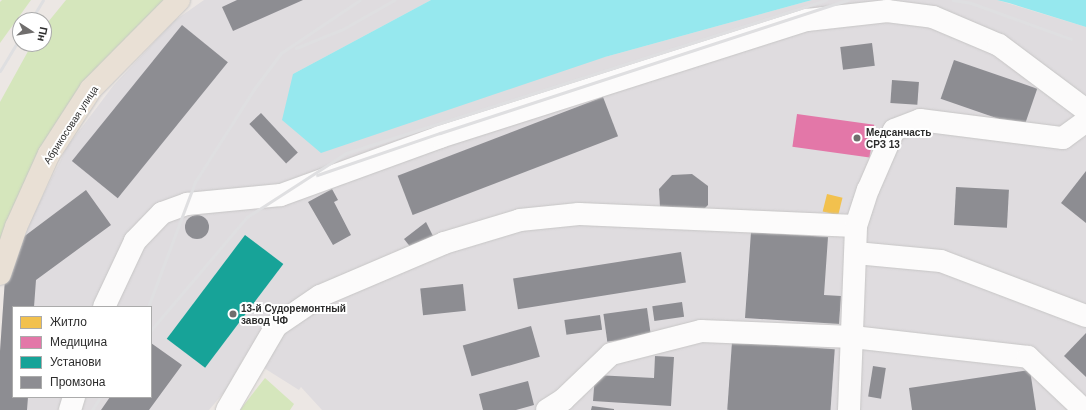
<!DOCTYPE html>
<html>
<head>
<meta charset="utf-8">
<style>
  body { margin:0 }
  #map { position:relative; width:1086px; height:410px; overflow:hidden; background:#ece7e4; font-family:Arial,sans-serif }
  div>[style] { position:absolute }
  .industrial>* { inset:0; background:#dfdcdf }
  .green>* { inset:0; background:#d5e6bc }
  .water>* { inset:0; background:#96e8ee }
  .homes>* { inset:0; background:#f2c14e; transform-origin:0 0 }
  .health>* { inset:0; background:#e377a8; transform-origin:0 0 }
  .public>* { inset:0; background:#17a398; transform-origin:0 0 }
  .industry>* { inset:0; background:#8d8d92; transform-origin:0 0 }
  .round { border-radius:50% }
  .roads { filter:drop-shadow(0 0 1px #c7c6c6) drop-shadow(0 0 1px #c7c6c6) }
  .minor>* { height:22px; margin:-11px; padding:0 11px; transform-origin:11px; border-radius:11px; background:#fcfbfb }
  .major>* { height:22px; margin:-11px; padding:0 11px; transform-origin:11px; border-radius:11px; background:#e9e0d5 }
  .rail>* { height:3px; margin:-1.5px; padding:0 1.5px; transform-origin:1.5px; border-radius:1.5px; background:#dfdfe1 }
  .dots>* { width:11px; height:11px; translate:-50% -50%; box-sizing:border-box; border:2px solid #fff; border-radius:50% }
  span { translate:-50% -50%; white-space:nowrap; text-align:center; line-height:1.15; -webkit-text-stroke:4px #fff; paint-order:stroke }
  .street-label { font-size:10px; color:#2d2d2d }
  .poi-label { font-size:10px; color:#2d2d2d; font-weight:700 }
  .left { translate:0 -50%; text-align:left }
  .legend { position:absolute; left:12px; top:306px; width:140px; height:92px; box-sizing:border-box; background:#fff; border:1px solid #ababab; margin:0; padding:5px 7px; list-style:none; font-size:12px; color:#2d2d2d }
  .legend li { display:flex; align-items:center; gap:8px; height:20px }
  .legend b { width:20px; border:1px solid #ababab }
  .north { position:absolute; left:12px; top:12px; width:40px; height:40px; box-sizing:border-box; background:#fff; border:1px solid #ababab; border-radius:50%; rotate:102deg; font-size:11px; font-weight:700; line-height:16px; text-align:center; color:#2d2d2d }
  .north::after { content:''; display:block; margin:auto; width:14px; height:18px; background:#706e6d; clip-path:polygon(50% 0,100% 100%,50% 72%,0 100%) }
</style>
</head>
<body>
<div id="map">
  <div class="industrial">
    <i style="clip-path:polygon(evenodd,204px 0,431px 0,293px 74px,605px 57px,812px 0,997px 0,1086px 27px,1086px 410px,322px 410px,301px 387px,299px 390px,245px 356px,227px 389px,209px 410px,0 410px,0 351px,5px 279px,22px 238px,67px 147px,113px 86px,174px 21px,204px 0,13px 307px,151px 307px,151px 397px,13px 397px,13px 307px)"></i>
  </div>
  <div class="green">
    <i style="clip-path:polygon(2px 0,31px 0,0 43px,0 2px)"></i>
    <i style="clip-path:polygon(66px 0,171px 0,85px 86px,0 252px,0 102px,32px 44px,44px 44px,44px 27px)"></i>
    <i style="clip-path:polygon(265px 378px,294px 404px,290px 410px,240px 410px)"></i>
  </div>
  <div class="water">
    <i style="clip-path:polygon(431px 0,812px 0,605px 57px,321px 153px,282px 120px,293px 74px)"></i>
    <i style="clip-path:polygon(997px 0,1086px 0,1086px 27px,1009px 3px)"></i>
  </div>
  <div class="homes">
    <i style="left:827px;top:194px;width:16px;height:18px;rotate:14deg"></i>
  </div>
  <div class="health">
    <i style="left:797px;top:114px;width:78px;height:33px;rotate:8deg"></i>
  </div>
  <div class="public">
    <i style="left:245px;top:235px;width:48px;height:130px;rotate:37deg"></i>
  </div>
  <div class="industry">
    <i style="clip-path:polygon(237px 0,303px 0,233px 31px,222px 7px)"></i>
    <i style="left:182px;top:25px;width:59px;height:175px;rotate:39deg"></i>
    <i style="left:872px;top:43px;width:23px;height:32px;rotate:83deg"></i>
    <i style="left:954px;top:60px;width:88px;height:41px;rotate:19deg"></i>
    <i style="left:892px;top:80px;width:27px;height:23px;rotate:4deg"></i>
    <i style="left:603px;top:97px;width:42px;height:220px;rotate:69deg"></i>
    <i style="left:261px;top:113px;width:54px;height:16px;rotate:47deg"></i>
    <i style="clip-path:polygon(1086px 171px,1086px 223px,1061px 203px)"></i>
    <i style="clip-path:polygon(692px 174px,708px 186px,708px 205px,697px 216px,660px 207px,659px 189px,672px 175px)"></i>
    <i style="left:956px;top:187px;width:53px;height:38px;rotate:3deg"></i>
    <i style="clip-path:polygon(332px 189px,338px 200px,334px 202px,351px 235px,333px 245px,308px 202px)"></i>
    <i style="clip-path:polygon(86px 190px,111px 225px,36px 280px,34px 307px,13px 307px,13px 397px,28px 397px,27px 410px,0 410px,0 351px,5px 279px,22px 238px)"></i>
    <i class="round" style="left:185px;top:215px;width:24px;height:24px"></i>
    <i style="clip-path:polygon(426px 222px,435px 240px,416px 254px,404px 239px)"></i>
    <i style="clip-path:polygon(751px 232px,828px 237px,824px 295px,841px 296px,839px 324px,745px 318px)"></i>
    <i style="left:681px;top:252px;width:31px;height:170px;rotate:81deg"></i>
    <i style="left:463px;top:284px;width:27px;height:43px;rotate:84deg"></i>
    <i style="left:682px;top:302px;width:15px;height:30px;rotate:82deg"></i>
    <i style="left:647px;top:308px;width:28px;height:44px;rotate:82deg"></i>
    <i style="left:600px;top:315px;width:15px;height:36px;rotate:82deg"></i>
    <i style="left:531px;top:326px;width:32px;height:71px;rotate:74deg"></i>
    <i style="clip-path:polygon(1086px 333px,1086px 377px,1064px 356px)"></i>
    <i style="left:732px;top:342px;width:103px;height:68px;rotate:4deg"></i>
    <i style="clip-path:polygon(151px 343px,182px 365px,149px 410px,101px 410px,110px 397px,151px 397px)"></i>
    <i style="clip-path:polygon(655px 356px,674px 357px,671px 406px,593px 401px,595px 375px,654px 378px)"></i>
    <i style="left:873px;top:366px;width:13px;height:31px;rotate:9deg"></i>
    <i style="clip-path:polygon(1030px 370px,1036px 410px,912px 410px,909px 388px)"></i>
    <i style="clip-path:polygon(528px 381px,534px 405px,516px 410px,483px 410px,479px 394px)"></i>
    <i style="clip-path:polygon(592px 406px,614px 409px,614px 410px,591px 410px)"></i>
  </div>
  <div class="roads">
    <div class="minor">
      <i style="left:856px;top:253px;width:85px;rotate:5.4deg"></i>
      <i style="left:941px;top:261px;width:155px;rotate:20.8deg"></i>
      <i style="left:104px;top:307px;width:73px;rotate:-64.8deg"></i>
      <i style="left:135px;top:241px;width:39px;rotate:-46deg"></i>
      <i style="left:162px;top:213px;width:27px;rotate:-20deg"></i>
      <i style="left:187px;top:204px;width:94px;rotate:-5.5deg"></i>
      <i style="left:281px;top:195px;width:169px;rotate:-20deg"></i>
      <i style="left:440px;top:137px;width:385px;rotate:-17.7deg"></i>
      <i style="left:807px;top:20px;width:81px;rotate:-6.4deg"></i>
      <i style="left:887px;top:11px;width:46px;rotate:7.4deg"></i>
      <i style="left:933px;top:17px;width:72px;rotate:23deg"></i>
      <i style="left:999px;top:45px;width:109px;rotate:36.8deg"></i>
      <i style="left:70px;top:410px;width:14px;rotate:-73deg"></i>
      <i style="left:227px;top:410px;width:97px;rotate:-59.7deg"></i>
      <i style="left:276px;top:326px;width:53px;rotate:-34.3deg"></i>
      <i style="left:320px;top:296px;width:135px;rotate:-23.1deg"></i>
      <i style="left:444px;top:243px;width:79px;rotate:-16.8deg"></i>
      <i style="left:520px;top:220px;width:59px;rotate:-5.8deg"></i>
      <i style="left:579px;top:214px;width:277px;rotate:2.5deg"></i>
      <i style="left:547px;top:410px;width:19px;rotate:-32deg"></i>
      <i style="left:563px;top:400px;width:66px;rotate:-43.8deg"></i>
      <i style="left:611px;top:354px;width:93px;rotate:-14.3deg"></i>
      <i style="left:701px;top:331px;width:152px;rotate:2.3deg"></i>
      <i style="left:853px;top:337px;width:176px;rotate:6.5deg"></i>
      <i style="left:1028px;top:357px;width:77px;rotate:43.4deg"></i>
      <i style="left:849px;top:410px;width:184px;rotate:-87.8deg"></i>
      <i style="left:856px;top:226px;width:38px;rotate:-72deg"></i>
      <i style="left:868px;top:190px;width:65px;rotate:-66.6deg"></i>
      <i style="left:894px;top:130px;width:28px;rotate:-21deg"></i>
      <i style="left:920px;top:120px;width:144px;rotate:7.2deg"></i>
      <i style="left:1063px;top:138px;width:29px;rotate:-36deg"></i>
    </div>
    <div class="major">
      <i style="left:0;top:274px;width:50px;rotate:-71.2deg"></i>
      <i style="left:16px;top:227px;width:80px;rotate:-65.7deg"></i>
      <i style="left:49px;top:154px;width:77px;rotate:-57.1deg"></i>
      <i style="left:91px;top:89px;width:125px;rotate:-45.3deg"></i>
    </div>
  </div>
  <div class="rail">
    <i style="left:953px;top:0;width:18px;rotate:9deg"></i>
    <i style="left:971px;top:3px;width:106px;rotate:19.8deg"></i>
    <i style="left:31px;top:20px;width:23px;rotate:-59deg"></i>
    <i style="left:296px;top:48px;width:51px;rotate:-22deg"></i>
    <i style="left:343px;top:29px;width:59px;rotate:-29.6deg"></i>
    <i style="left:0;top:71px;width:39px;rotate:-59deg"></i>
    <i style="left:317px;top:175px;width:130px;rotate:-18.9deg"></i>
    <i style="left:440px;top:133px;width:429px;rotate:-18.1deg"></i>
    <i style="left:148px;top:307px;width:134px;rotate:-69.4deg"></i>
    <i style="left:195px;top:182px;width:110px;rotate:-57.6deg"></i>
    <i style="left:254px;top:89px;width:45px;rotate:-53.1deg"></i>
    <i style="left:281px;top:53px;width:95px;rotate:-33.9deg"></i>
    <i style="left:151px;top:330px;width:148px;rotate:-49.7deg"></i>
    <i style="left:247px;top:217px;width:118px;rotate:-32.9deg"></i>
    <i style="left:346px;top:153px;width:504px;rotate:-17.68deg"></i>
    <i style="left:92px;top:410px;width:15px;rotate:-58deg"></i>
  </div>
  <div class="dots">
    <i style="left:857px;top:138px;background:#706e6d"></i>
    <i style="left:233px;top:314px;background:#706e6d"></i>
  </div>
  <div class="street-label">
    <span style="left:71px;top:125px;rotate:-57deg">Абрикосовая улица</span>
  </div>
  <div class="poi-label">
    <span class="left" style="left:866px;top:138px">Медсанчасть<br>СРЗ 13</span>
    <span class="left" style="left:241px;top:314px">13-й Судоремонтный<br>завод ЧФ</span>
  </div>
  <ul class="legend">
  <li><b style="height:11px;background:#f2c14e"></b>Житло</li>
  <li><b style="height:11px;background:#e377a8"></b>Медицина</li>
  <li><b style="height:11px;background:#17a398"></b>Установи</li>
  <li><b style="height:11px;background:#8d8d92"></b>Промзона</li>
  </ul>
  <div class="north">Пн</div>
</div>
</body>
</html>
